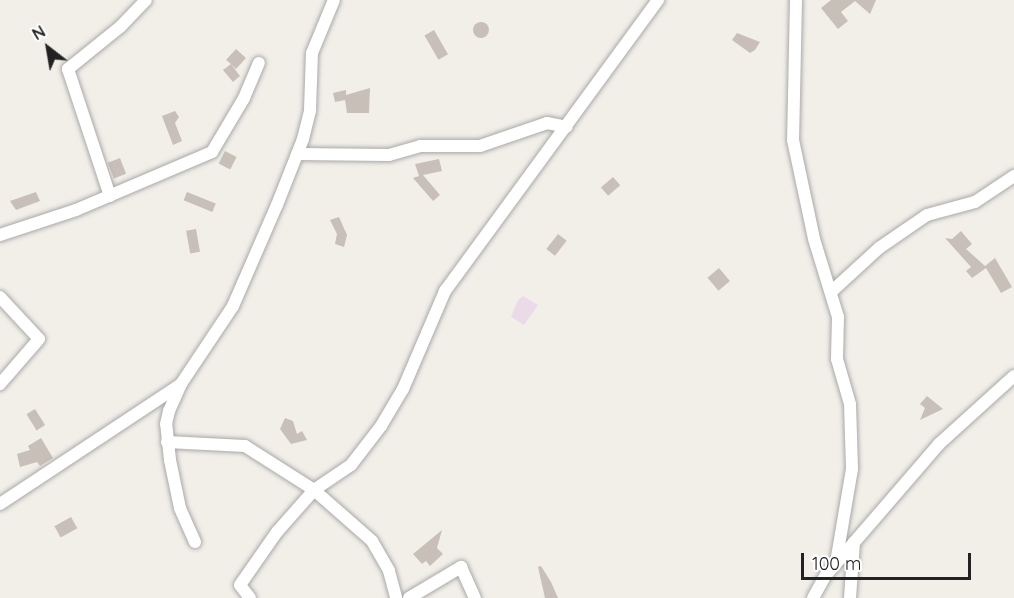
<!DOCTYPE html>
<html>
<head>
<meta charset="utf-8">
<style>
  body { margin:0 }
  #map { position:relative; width:1014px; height:598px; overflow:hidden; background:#f2efe9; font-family:Quicksand,sans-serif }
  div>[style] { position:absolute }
  .industrial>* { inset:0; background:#ebdbe8 }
  .building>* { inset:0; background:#c7bfb8; transform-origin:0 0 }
  .round { border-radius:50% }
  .roads { filter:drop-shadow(0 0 2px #a9a9a9) drop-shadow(0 0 2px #a9a9a9) }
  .minor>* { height:12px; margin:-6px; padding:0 6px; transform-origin:6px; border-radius:6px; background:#fff }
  span { translate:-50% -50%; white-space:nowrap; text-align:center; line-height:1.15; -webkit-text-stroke:5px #fff; paint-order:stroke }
  .north { position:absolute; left:18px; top:18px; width:60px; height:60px; -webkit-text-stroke:4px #fff; paint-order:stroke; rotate:329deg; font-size:16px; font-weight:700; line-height:24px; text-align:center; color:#222 }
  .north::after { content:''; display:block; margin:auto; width:21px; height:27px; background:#222; clip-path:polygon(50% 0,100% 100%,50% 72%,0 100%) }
  .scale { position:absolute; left:801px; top:553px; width:170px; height:27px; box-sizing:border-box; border:3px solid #222; border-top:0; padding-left:8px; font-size:18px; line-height:21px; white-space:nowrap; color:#222; -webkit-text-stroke:4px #fff; paint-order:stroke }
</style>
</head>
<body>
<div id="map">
  <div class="industrial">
    <i style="clip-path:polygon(523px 296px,538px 305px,524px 325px,511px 317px,518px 300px)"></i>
  </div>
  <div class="building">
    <i style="clip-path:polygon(831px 0,876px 0,870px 14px,855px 1px,841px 12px,848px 21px,838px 29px,821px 8px)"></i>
    <i class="round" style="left:473px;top:22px;width:16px;height:16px"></i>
    <i style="left:434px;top:30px;width:28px;height:11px;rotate:60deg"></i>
    <i style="clip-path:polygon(737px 33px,760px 42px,755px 50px,750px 53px,732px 40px)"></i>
    <i style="clip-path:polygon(236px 49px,246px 58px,236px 69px,231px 64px,240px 76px,233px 82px,223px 70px,231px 64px,226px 60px)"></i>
    <i style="clip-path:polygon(370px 88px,369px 113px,347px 113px,345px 100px,335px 102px,333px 93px,346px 90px,346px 95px)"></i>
    <i style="clip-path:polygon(175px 111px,179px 117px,175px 123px,182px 141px,173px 145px,162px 116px)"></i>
    <i style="left:225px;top:151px;width:13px;height:14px;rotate:27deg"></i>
    <i style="left:120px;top:158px;width:17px;height:13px;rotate:69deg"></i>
    <i style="clip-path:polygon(439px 159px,442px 171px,423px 175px,440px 195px,433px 201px,413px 178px,419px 176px,415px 164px)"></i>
    <i style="left:613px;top:177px;width:11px;height:16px;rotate:49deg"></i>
    <i style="clip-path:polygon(36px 192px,40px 201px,16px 210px,10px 201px)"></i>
    <i style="left:187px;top:192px;width:31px;height:9px;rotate:22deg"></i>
    <i style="clip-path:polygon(339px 217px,347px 235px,344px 247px,335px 244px,337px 234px,330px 220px)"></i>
    <i style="left:196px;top:229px;width:23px;height:10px;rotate:80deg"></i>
    <i style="clip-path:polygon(961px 231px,972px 244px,966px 249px,985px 266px,995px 258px,1012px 287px,1001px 293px,986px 268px,972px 278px,966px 271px,971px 267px,945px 238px,952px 239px)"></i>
    <i style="left:558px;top:234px;width:11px;height:19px;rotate:38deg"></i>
    <i style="left:719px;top:268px;width:17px;height:15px;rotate:50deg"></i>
    <i style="clip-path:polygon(927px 396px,943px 409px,920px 420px,925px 408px,920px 404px)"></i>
    <i style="left:35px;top:409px;width:19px;height:10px;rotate:58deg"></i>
    <i style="clip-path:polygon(285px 418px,293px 421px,297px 434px,302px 431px,307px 440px,291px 444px,280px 429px)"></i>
    <i style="clip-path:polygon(41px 438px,53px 458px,40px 466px,37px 462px,20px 467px,17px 454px,30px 450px,28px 446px)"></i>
    <i style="left:71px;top:517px;width:13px;height:19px;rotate:61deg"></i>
    <i style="clip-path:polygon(442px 530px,437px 548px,443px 554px,430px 566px,426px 561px,422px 564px,413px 554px)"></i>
    <i style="clip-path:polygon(541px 566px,551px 582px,558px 598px,545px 598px,538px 567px)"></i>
  </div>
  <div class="roads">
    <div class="minor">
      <i style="left:796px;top:0;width:140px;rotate:91.2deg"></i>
      <i style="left:793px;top:140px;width:101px;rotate:78deg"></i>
      <i style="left:814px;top:239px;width:82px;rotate:72.9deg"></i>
      <i style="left:838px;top:317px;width:42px;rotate:91.4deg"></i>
      <i style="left:837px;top:359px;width:47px;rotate:73.9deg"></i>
      <i style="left:850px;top:404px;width:65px;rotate:88.2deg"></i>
      <i style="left:852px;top:469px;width:95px;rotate:99.7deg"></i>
      <i style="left:297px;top:154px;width:92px;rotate:0.6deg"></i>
      <i style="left:389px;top:155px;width:32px;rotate:-16deg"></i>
      <i style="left:420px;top:146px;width:60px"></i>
      <i style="left:480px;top:146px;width:71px;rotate:-18.9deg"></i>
      <i style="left:547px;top:123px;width:20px;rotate:11deg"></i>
      <i style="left:110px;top:196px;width:134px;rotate:-108.3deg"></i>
      <i style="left:68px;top:69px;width:67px;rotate:-38.9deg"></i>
      <i style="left:120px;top:27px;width:37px;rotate:-46deg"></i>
      <i style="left:0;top:235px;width:80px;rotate:-18.2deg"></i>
      <i style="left:76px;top:210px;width:148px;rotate:-23.1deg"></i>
      <i style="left:212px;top:152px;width:63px;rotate:-59.3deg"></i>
      <i style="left:244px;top:98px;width:38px;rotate:-67deg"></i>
      <i style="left:831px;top:292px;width:65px;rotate:-42.5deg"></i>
      <i style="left:879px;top:248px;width:58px;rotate:-34.5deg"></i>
      <i style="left:927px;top:215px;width:50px;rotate:-15.2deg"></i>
      <i style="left:975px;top:202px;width:47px;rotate:-33.7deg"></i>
      <i style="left:0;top:297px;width:57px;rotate:47.1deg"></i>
      <i style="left:39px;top:339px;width:60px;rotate:130.9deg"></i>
      <i style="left:167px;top:442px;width:78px;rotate:2.9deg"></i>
      <i style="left:245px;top:446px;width:82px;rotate:32.5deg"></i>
      <i style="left:314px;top:490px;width:77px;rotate:41.3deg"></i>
      <i style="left:372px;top:541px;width:34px;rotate:60deg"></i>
      <i style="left:389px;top:571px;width:28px;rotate:75deg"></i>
      <i style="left:0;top:504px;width:217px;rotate:-33.5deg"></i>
      <i style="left:195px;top:542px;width:37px;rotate:-114deg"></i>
      <i style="left:180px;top:508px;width:49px;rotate:-101.8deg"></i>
      <i style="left:170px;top:460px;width:36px;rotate:-96deg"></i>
      <i style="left:166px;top:424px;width:13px;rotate:-77deg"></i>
      <i style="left:169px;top:411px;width:30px;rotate:-66deg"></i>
      <i style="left:181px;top:384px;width:94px;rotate:-56.3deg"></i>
      <i style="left:233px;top:306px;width:110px;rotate:-66.5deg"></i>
      <i style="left:277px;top:205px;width:71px;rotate:-68.5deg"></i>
      <i style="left:303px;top:139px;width:30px;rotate:-76deg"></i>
      <i style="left:310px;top:110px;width:57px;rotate:-88deg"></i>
      <i style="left:312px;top:53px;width:57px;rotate:-67.5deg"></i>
      <i style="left:250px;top:598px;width:16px;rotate:-128deg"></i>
      <i style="left:240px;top:585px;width:65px;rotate:-55.1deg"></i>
      <i style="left:277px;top:532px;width:56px;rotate:-48.6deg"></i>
      <i style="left:314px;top:490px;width:45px;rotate:-34deg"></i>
      <i style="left:351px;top:465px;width:49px;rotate:-52.4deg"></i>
      <i style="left:381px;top:426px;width:43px;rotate:-59.3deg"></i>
      <i style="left:403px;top:389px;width:107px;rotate:-66.8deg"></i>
      <i style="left:445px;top:291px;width:361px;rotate:-53.8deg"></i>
      <i style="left:409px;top:598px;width:61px;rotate:-30.8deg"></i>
      <i style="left:461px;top:567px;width:34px;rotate:66deg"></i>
      <i style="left:813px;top:598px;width:26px;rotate:-61deg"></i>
      <i style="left:826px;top:575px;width:173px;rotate:-49.2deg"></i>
      <i style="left:939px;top:444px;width:101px;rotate:-42.2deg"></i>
      <i style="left:850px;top:598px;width:56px;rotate:-85.9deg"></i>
    </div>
  </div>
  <div class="north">N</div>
  <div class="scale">100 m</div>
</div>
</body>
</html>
